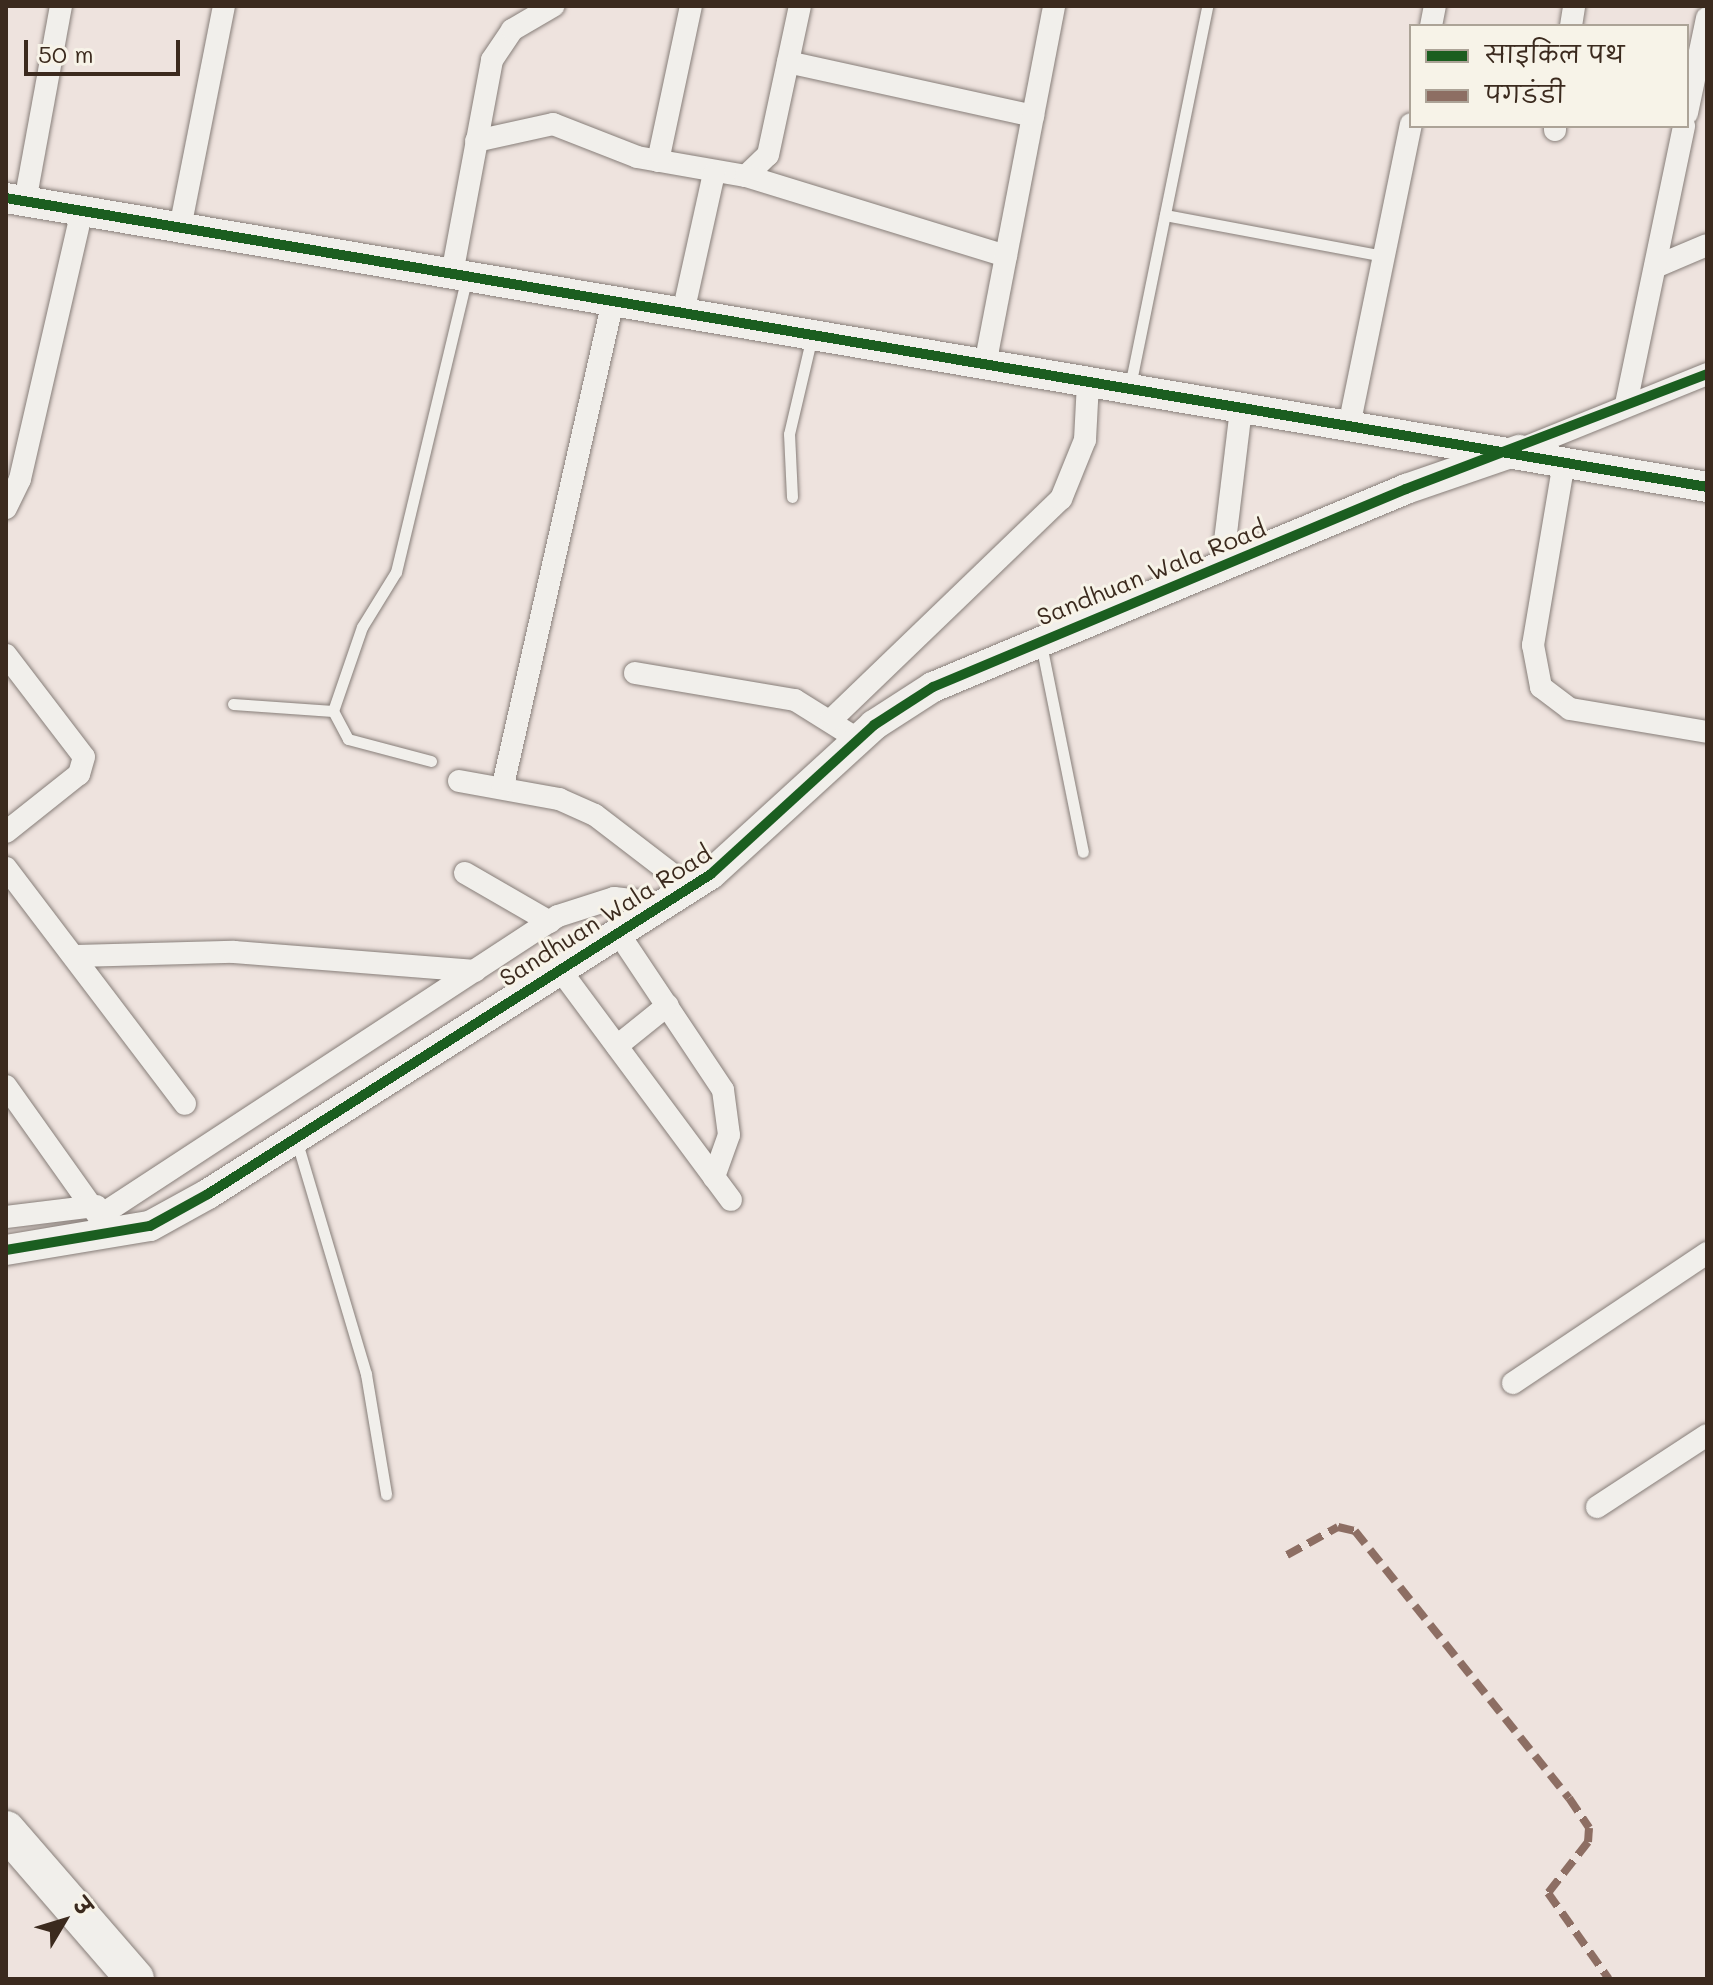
<!DOCTYPE html>
<html>
<head>
<meta charset="utf-8">
<style>
  body { margin:0 }
  #map { position:relative; width:1713px; height:1985px; overflow:hidden; background:#eee3de; font-family:Mali,"Playpen Sans Deva",sans-serif }
  div>[style] { position:absolute }
  .roads { filter:drop-shadow(0 0 2px #877e79) drop-shadow(0 0 2px #877e79) }
  .lane>* { height:11px; margin:-5.5px; padding:0 5.5px; transform-origin:5.5px; border-radius:5.5px; background:#f1efeb }
  .street>* { height:22px; margin:-11px; padding:0 11px; transform-origin:11px; border-radius:11px; background:#f1efeb }
  .secondary>* { height:30px; margin:-15px; padding:0 15px; transform-origin:15px; border-radius:15px; background:#f1efeb }
  .highway>* { height:38px; margin:-19px; padding:0 19px; transform-origin:19px; border-radius:19px; background:#f1efeb }
  .quiet>* { height:8px; margin-top:-4px; transform-origin:0; background:repeating-linear-gradient(90deg,#8d6e63 0 16px,transparent 0 24px) }
  .cycleway>* { height:10px; margin:-5px; padding:0 5px; transform-origin:5px; border-radius:5px; background:#1b5e20 }
  span { translate:-50% -50%; white-space:nowrap; text-align:center; line-height:1.15; -webkit-text-stroke:6px #f7f3e8; paint-order:stroke }
  .street-label { font-size:24px; color:#3b2a1e }
  .frame { position:absolute; inset:0; border:8px solid #3b2a1e; pointer-events:none }
  .legend { position:absolute; left:1409px; top:24px; width:280px; height:104px; box-sizing:border-box; background:#f7f3e8; border:2px solid #aca397; margin:0; padding:10px 14px; list-style:none; font-size:24px; color:#3b2a1e }
  .legend li { display:flex; align-items:center; gap:16px; height:40px }
  .legend b { width:40px; border:2px solid #aca397 }
  .north { position:absolute; left:24px; top:1881px; width:80px; height:80px; -webkit-text-stroke:6px #f7f3e8; paint-order:stroke; rotate:52deg; font-size:22px; font-weight:700; line-height:32px; text-align:center; color:#3b2a1e }
  .north::after { content:''; display:block; margin:auto; width:28px; height:36px; background:#3b2a1e; clip-path:polygon(50% 0,100% 100%,50% 72%,0 100%) }
  .scale { position:absolute; left:24px; top:40px; width:156px; height:36px; box-sizing:border-box; border:4px solid #3b2a1e; border-top:0; padding-left:10px; font-size:24px; line-height:28px; white-space:nowrap; color:#3b2a1e; -webkit-text-stroke:6px #f7f3e8; paint-order:stroke }
</style>
</head>
<body>
<div id="map">
  <div class="roads">
    <div class="lane">
      <i style="left:1165px;top:215px;width:223px;rotate:10.6deg"></i>
      <i style="left:1130px;top:386px;width:388px;rotate:-78.5deg"></i>
      <i style="left:792px;top:497px;width:63px;rotate:-92.7deg"></i>
      <i style="left:789px;top:434px;width:101px;rotate:-76.8deg"></i>
      <i style="left:1041px;top:644px;width:212px;rotate:78.6deg"></i>
      <i style="left:233px;top:704px;width:100px;rotate:4deg"></i>
      <i style="left:431px;top:761px;width:86px;rotate:-165.2deg"></i>
      <i style="left:348px;top:739px;width:32px;rotate:-118deg"></i>
      <i style="left:333px;top:711px;width:89px;rotate:-71deg"></i>
      <i style="left:362px;top:627px;width:65px;rotate:-58.3deg"></i>
      <i style="left:396px;top:572px;width:303px;rotate:-76.5deg"></i>
      <i style="left:296px;top:1139px;width:245px;rotate:73.4deg"></i>
      <i style="left:366px;top:1374px;width:122px;rotate:80.5deg"></i>
    </div>
    <div class="street">
      <i style="left:1431px;top:26px;width:20px;rotate:-79deg"></i>
      <i style="left:1571px;top:26px;width:20px;rotate:-81deg"></i>
      <i style="left:788px;top:62px;width:251px;rotate:12.4deg"></i>
      <i style="left:1687px;top:113px;width:97px;rotate:-78.1deg"></i>
      <i style="left:1555px;top:130px;width:4px;rotate:-90deg"></i>
      <i style="left:476px;top:141px;width:79px;rotate:-12.4deg"></i>
      <i style="left:553px;top:124px;width:90px;rotate:21.4deg"></i>
      <i style="left:637px;top:157px;width:111px;rotate:9.9deg"></i>
      <i style="left:746px;top:176px;width:30px;rotate:-44deg"></i>
      <i style="left:768px;top:155px;width:152px;rotate:-77.9deg"></i>
      <i style="left:658px;top:161px;width:158px;rotate:-78deg"></i>
      <i style="left:746px;top:176px;width:272px;rotate:17.1deg"></i>
      <i style="left:25px;top:202px;width:199px;rotate:-79.6deg"></i>
      <i style="left:180px;top:228px;width:226px;rotate:-78.8deg"></i>
      <i style="left:1655px;top:267px;width:56px;rotate:-22.9deg"></i>
      <i style="left:452px;top:274px;width:218px;rotate:-79.4deg"></i>
      <i style="left:492px;top:60px;width:36px;rotate:-56deg"></i>
      <i style="left:512px;top:30px;width:48px;rotate:-30.3deg"></i>
      <i style="left:683px;top:313px;width:143px;rotate:-77.5deg"></i>
      <i style="left:985px;top:365px;width:366px;rotate:-79.1deg"></i>
      <i style="left:1626px;top:404px;width:284px;rotate:-78.2deg"></i>
      <i style="left:1349px;top:426px;width:308px;rotate:-78.4deg"></i>
      <i style="left:1519px;top:450px;width:203px;rotate:-22deg"></i>
      <i style="left:1564px;top:462px;width:186px;rotate:99.6deg"></i>
      <i style="left:1533px;top:645px;width:43px;rotate:79.2deg"></i>
      <i style="left:1541px;top:687px;width:36px;rotate:37deg"></i>
      <i style="left:1570px;top:709px;width:139px;rotate:9.5deg"></i>
      <i style="left:6px;top:508px;width:32px;rotate:-64deg"></i>
      <i style="left:20px;top:479px;width:275px;rotate:-77deg"></i>
      <i style="left:1222px;top:566px;width:159px;rotate:-83.1deg"></i>
      <i style="left:6px;top:655px;width:128px;rotate:52.6deg"></i>
      <i style="left:84px;top:757px;width:18px;rotate:106deg"></i>
      <i style="left:79px;top:774px;width:93px;rotate:141.5deg"></i>
      <i style="left:635px;top:673px;width:162px;rotate:9.6deg"></i>
      <i style="left:795px;top:700px;width:75px;rotate:32deg"></i>
      <i style="left:831px;top:720px;width:319px;rotate:-43.9deg"></i>
      <i style="left:1061px;top:499px;width:64px;rotate:-67.9deg"></i>
      <i style="left:1085px;top:440px;width:58px;rotate:-87deg"></i>
      <i style="left:459px;top:781px;width:102px;rotate:10.2deg"></i>
      <i style="left:559px;top:799px;width:39px;rotate:24deg"></i>
      <i style="left:595px;top:815px;width:120px;rotate:37.5deg"></i>
      <i style="left:503px;top:785px;width:496px;rotate:-77.2deg"></i>
      <i style="left:6px;top:868px;width:296px;rotate:52.8deg"></i>
      <i style="left:465px;top:873px;width:98px;rotate:30deg"></i>
      <i style="left:617px;top:931px;width:191px;rotate:56.3deg"></i>
      <i style="left:723px;top:1090px;width:45px;rotate:82.4deg"></i>
      <i style="left:729px;top:1135px;width:45px;rotate:109.7deg"></i>
      <i style="left:76px;top:956px;width:158px;rotate:-1.5deg"></i>
      <i style="left:234px;top:952px;width:242px;rotate:4.5deg"></i>
      <i style="left:558px;top:967px;width:290px;rotate:53.4deg"></i>
      <i style="left:617px;top:1046px;width:65px;rotate:-38.8deg"></i>
      <i style="left:6px;top:1086px;width:174px;rotate:54.6deg"></i>
      <i style="left:101px;top:1215px;width:546px;rotate:-33.2deg"></i>
      <i style="left:558px;top:916px;width:59px;rotate:-17.8deg"></i>
      <i style="left:614px;top:898px;width:53px;rotate:6.5deg"></i>
      <i style="left:6px;top:1217px;width:91px;rotate:-7deg"></i>
      <i style="left:1513px;top:1383px;width:234px;rotate:-33.8deg"></i>
      <i style="left:1597px;top:1507px;width:131px;rotate:-33.2deg"></i>
    </div>
    <div class="secondary">
      <i style="left:6px;top:198px;width:1725px;rotate:9.64deg"></i>
      <i style="left:6px;top:1250px;width:146px;rotate:-9.5deg"></i>
      <i style="left:150px;top:1226px;width:66px;rotate:-28.9deg"></i>
      <i style="left:208px;top:1194px;width:596px;rotate:-32.46deg"></i>
      <i style="left:711px;top:874px;width:221px;rotate:-42.4deg"></i>
      <i style="left:874px;top:725px;width:70px;rotate:-32.8deg"></i>
      <i style="left:933px;top:687px;width:513px;rotate:-22.71deg"></i>
      <i style="left:1406px;top:489px;width:120px;rotate:-19deg"></i>
    </div>
    <div class="highway">
      <i style="left:6px;top:1830px;width:197px;rotate:49.1deg"></i>
    </div>
  </div>
  <div class="quiet">
    <i style="left:1287px;top:1555px;width:58px;rotate:-28.8deg"></i>
    <i style="left:1338px;top:1527px;width:17px;rotate:13deg"></i>
    <i style="left:1355px;top:1531px;width:342px;rotate:51.3deg"></i>
    <i style="left:1569px;top:1798px;width:36px;rotate:56deg"></i>
    <i style="left:1589px;top:1828px;width:14px;rotate:94deg"></i>
    <i style="left:1588px;top:1842px;width:65px;rotate:128.1deg"></i>
    <i style="left:1548px;top:1893px;width:105px;rotate:54.7deg"></i>
  </div>
  <div class="cycleway">
    <i style="left:6px;top:198px;width:1725px;rotate:9.64deg"></i>
    <i style="left:6px;top:1250px;width:146px;rotate:-9.5deg"></i>
    <i style="left:150px;top:1226px;width:66px;rotate:-28.9deg"></i>
    <i style="left:208px;top:1194px;width:596px;rotate:-32.46deg"></i>
    <i style="left:711px;top:874px;width:221px;rotate:-42.4deg"></i>
    <i style="left:874px;top:725px;width:70px;rotate:-32.8deg"></i>
    <i style="left:933px;top:687px;width:513px;rotate:-22.71deg"></i>
    <i style="left:1406px;top:489px;width:322px;rotate:-20.9deg"></i>
  </div>
  <div class="street-label">
    <span style="left:1151px;top:572px;rotate:-22deg">Sandhuan Wala Road</span>
    <span style="left:605px;top:915px;rotate:-32deg">Sandhuan Wala Road</span>
  </div>
  <div class="frame"></div>
  <ul class="legend">
  <li><b style="height:10px;background:#1b5e20"></b>साइकिल पथ</li>
  <li><b style="height:10px;background:#8d6e63"></b>पगडंडी</li>
  </ul>
  <div class="north">उ</div>
  <div class="scale">50 m</div>
</div>
</body>
</html>
